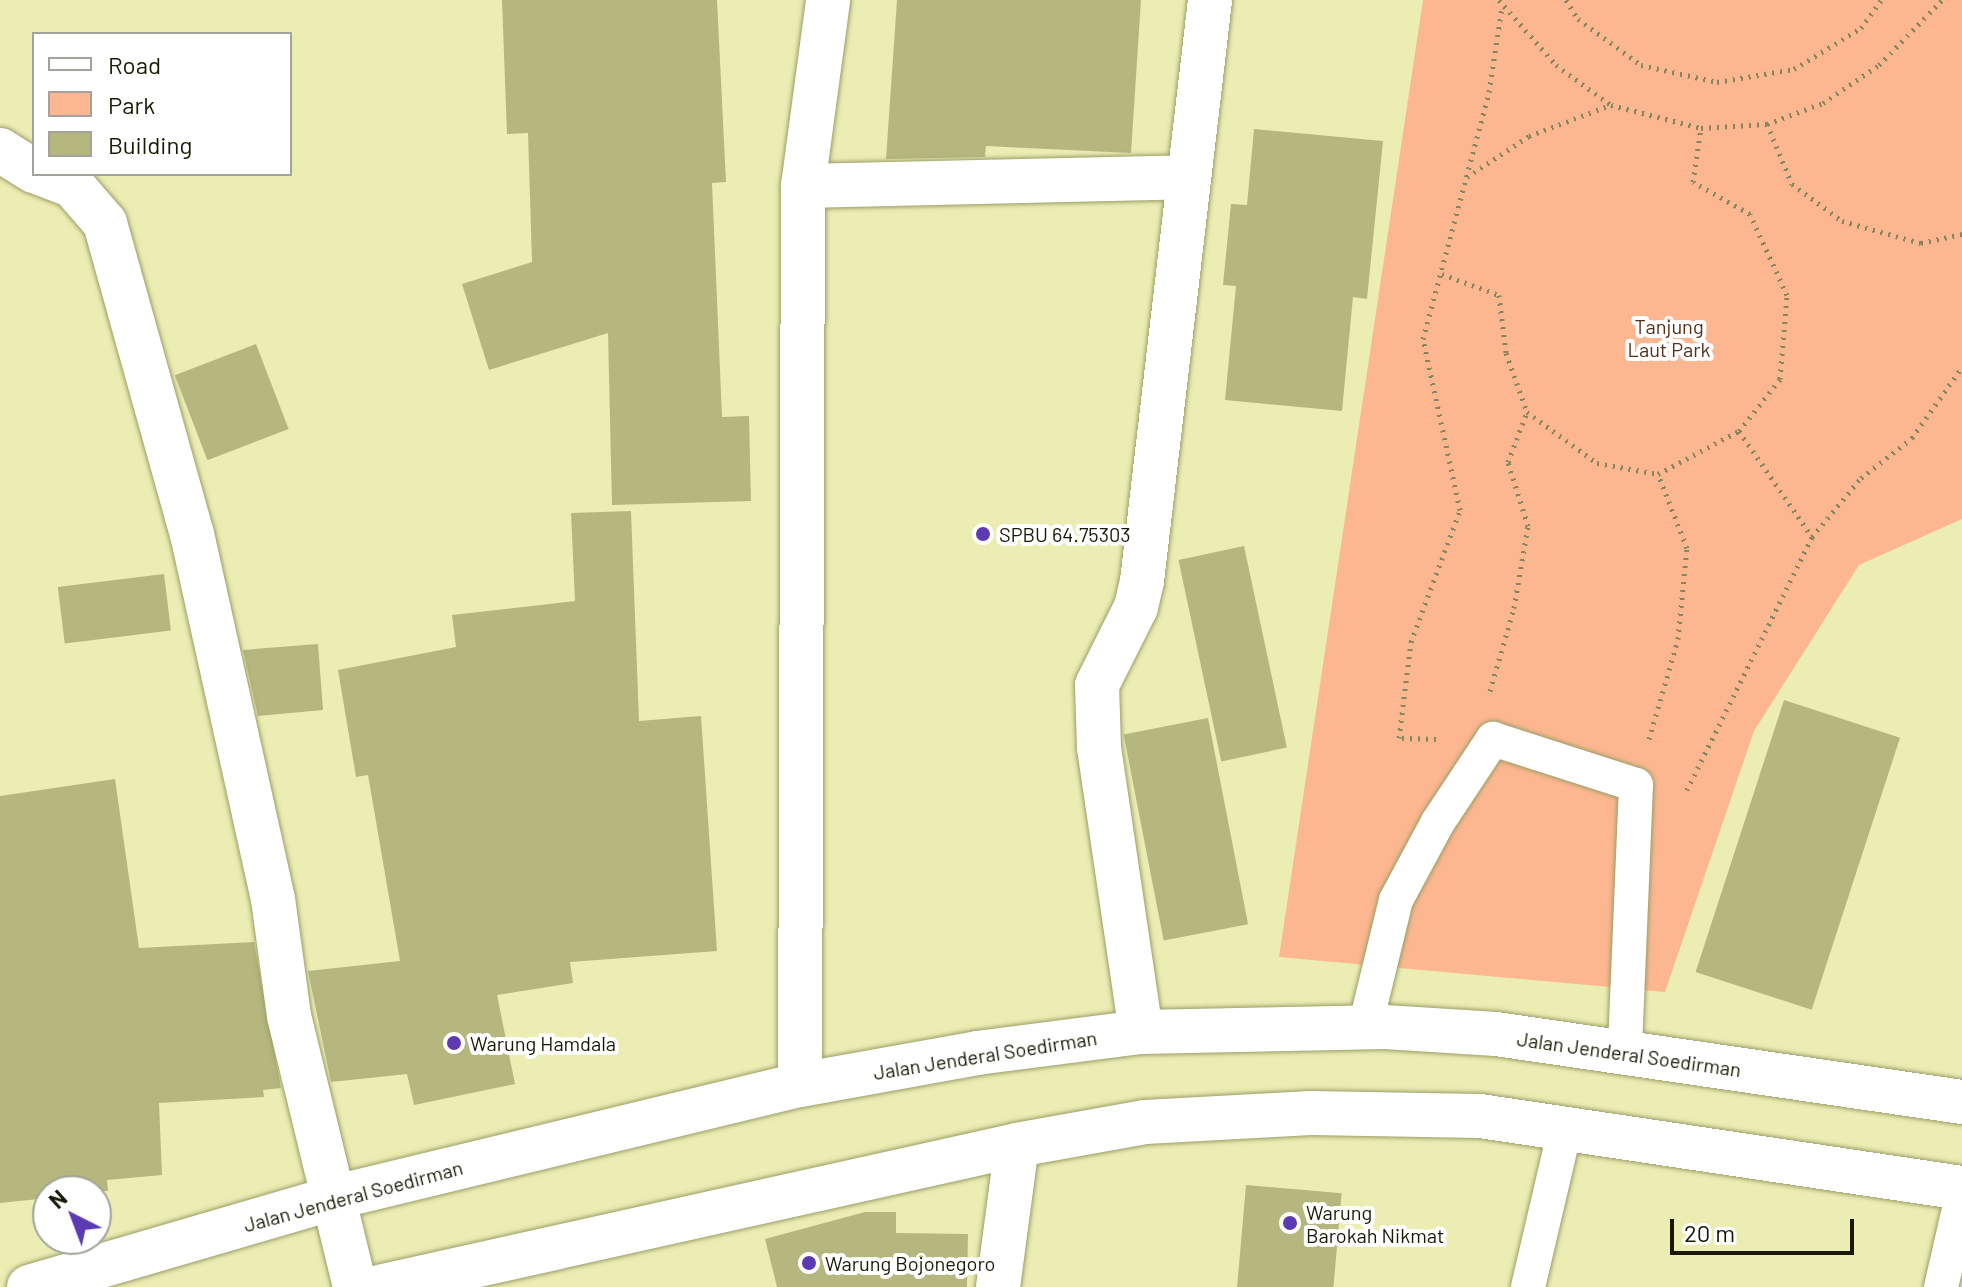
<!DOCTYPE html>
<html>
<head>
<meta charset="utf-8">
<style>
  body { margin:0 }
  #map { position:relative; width:1962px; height:1287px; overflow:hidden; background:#ebedb3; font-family:Barlow,sans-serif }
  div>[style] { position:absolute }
  .green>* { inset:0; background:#fdb790 }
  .building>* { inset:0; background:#b5b77f; transform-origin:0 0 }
  .path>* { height:5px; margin-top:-2.5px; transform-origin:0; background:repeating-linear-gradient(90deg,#85865e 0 2px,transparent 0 8px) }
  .roads { filter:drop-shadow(0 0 2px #9c9e68) drop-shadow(0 0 2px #9c9e68) }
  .lane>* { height:34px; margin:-17px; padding:0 17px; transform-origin:17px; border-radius:17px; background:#fff }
  .street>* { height:44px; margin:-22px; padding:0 22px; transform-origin:22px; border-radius:22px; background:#fff }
  .secondary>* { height:44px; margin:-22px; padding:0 22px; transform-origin:22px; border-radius:22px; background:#fff }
  .dots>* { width:22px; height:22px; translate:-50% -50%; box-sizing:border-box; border:4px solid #fff; border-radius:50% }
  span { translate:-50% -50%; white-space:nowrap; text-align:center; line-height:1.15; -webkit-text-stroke:8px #fff; paint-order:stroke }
  .park-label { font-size:20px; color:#563019 }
  .poi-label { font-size:20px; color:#181904 }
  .left { translate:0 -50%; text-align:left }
  .street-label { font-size:20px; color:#181904 }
  .legend { position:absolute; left:32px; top:32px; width:260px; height:144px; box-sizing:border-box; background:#fff; border:2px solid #a3a39b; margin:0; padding:10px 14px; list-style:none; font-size:24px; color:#181904 }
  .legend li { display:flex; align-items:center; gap:16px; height:40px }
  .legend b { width:40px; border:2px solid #a3a39b }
  .north { position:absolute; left:32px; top:1175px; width:80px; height:80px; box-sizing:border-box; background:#fff; border:2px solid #a3a39b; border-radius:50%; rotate:318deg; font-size:22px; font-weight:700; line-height:32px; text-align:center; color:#181904 }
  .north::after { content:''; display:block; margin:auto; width:28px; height:36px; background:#5c3ab3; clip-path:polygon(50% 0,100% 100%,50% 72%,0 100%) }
  .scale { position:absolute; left:1670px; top:1219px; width:184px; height:36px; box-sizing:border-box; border:4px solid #181904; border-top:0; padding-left:10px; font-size:24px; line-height:28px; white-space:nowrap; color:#181904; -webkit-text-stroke:6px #fff; paint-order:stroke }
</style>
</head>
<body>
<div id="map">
  <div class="green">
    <i style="clip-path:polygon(1423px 0,1962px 0,1962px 519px,1859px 565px,1754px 731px,1665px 992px,1279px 957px)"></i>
  </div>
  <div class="building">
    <i style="clip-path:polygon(502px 0,717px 0,726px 182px,712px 183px,722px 417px,749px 416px,751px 501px,612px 505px,608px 333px,489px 370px,462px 284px,532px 262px,528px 133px,507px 134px)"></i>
    <i style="clip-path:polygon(897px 0,1141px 0,1131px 153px,986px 146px,985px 157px,886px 159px)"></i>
    <i style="clip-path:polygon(1254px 129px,1383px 141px,1367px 299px,1353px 297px,1342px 411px,1225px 400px,1236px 286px,1223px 285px,1231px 204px,1247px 205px)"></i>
    <i style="left:256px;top:344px;width:91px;height:87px;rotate:69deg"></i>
    <i style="clip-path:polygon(631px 511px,639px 721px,701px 716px,717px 951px,570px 962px,573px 983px,497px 995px,515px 1084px,414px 1105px,407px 1074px,331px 1082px,308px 971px,400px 961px,368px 775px,356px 777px,338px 670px,456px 647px,452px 615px,575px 601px,571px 513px)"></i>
    <i style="left:1244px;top:546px;width:206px;height:67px;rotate:78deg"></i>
    <i style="left:164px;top:574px;width:57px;height:107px;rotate:83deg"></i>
    <i style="clip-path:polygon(318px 644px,323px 710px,258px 716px,243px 650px)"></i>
    <i style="left:1784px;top:700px;width:122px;height:286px;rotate:18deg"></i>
    <i style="left:1208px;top:718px;width:210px;height:86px;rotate:79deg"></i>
    <i style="clip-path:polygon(115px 779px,139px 948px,254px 942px,281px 1088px,263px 1090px,264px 1097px,159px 1103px,162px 1175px,107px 1180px,108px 1191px,48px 1191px,48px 1198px,0 1203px,0 796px)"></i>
    <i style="left:1246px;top:1185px;width:96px;height:103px;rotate:5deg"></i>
    <i style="clip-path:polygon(865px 1212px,896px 1212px,896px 1233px,968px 1234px,967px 1287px,777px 1287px,765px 1239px)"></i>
  </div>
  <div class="path">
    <i style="left:1499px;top:0;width:86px;rotate:48.8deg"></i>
    <i style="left:1556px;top:65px;width:68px;rotate:36deg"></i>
    <i style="left:1611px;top:105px;width:93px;rotate:14.3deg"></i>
    <i style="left:1701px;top:128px;width:66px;rotate:-3.5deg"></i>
    <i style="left:1767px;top:124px;width:60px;rotate:-20.6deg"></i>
    <i style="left:1823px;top:103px;width:68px;rotate:-34.2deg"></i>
    <i style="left:1879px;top:65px;width:91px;rotate:-45.9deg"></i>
    <i style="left:1566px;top:0;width:22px;rotate:58deg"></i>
    <i style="left:1578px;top:19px;width:78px;rotate:36.1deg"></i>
    <i style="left:1641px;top:65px;width:78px;rotate:12.6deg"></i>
    <i style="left:1717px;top:82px;width:78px;rotate:-9.6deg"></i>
    <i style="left:1794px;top:69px;width:79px;rotate:-31.5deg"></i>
    <i style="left:1861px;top:28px;width:34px;rotate:-54deg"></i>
    <i style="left:1767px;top:124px;width:65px;rotate:67.4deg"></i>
    <i style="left:1792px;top:184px;width:62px;rotate:36.5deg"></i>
    <i style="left:1842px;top:221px;width:82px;rotate:15.6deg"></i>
    <i style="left:1921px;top:243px;width:42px;rotate:-12.4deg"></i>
    <i style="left:1467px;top:177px;width:74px;rotate:-33.5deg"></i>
    <i style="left:1529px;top:136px;width:87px;rotate:-20.9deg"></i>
    <i style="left:1442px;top:274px;width:61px;rotate:20.2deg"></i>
    <i style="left:1499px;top:295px;width:58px;rotate:83.1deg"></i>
    <i style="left:1506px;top:353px;width:63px;rotate:70.4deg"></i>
    <i style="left:1527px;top:412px;width:87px;rotate:36.1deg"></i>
    <i style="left:1597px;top:463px;width:62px;rotate:10.2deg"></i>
    <i style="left:1658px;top:474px;width:92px;rotate:-28deg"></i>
    <i style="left:1739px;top:431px;width:66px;rotate:-51.7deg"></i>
    <i style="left:1780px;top:379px;width:84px;rotate:-85.2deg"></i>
    <i style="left:1787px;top:295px;width:89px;rotate:-114.6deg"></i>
    <i style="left:1750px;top:214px;width:65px;rotate:-150.7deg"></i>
    <i style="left:1693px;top:182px;width:55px;rotate:-81.6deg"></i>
    <i style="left:1739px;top:431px;width:129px;rotate:55.4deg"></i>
    <i style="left:1490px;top:691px;width:86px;rotate:-73.9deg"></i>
    <i style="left:1514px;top:608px;width:83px;rotate:-80.3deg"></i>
    <i style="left:1528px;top:526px;width:67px;rotate:-107.4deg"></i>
    <i style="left:1508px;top:462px;width:53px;rotate:-69.2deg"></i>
    <i style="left:1436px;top:739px;width:37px;rotate:-178deg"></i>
    <i style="left:1399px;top:738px;width:97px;rotate:-82.9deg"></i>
    <i style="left:1411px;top:642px;width:141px;rotate:-69.6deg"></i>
    <i style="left:1460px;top:510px;width:175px;rotate:-102.2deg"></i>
    <i style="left:1423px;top:339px;width:256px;rotate:-75deg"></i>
    <i style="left:1489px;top:92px;width:86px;rotate:-81.3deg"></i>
    <i style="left:1649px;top:739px;width:104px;rotate:-73.8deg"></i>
    <i style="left:1678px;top:639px;width:91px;rotate:-84.4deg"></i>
    <i style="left:1687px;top:548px;width:79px;rotate:-111.4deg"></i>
    <i style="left:1687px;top:790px;width:282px;rotate:-63.7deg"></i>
    <i style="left:1812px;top:537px;width:77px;rotate:-50.3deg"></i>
    <i style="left:1861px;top:478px;width:65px;rotate:-38.1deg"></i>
    <i style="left:1912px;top:438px;width:87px;rotate:-54.8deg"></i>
  </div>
  <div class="roads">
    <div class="lane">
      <i style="left:1365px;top:1027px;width:131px;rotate:-76.3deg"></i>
      <i style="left:1396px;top:900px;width:89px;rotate:-61.7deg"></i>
      <i style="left:1438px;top:822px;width:100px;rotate:-56.5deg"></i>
      <i style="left:1493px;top:739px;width:150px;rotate:17.8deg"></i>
      <i style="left:1636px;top:785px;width:268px;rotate:92.4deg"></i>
      <i style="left:1528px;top:1287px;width:162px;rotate:-76.8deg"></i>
      <i style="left:1941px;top:1287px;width:93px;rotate:-77deg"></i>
    </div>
    <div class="street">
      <i style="left:0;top:150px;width:40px;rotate:32deg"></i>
      <i style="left:42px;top:174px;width:33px;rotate:21deg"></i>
      <i style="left:73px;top:186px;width:49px;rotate:49.1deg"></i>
      <i style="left:105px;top:223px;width:323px;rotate:74.4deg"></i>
      <i style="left:192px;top:534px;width:374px;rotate:77.5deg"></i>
      <i style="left:273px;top:899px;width:118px;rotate:82.2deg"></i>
      <i style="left:289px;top:1016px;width:279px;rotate:76.3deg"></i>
      <i style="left:803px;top:186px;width:384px;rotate:-1.3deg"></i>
      <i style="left:1141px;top:1032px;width:287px;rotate:-98.4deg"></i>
      <i style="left:1099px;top:748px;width:63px;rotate:-91.8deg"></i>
      <i style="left:1097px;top:685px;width:87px;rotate:-63.4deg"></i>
      <i style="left:1136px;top:607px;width:27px;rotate:-77deg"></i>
      <i style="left:1142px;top:581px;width:585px;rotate:-83.32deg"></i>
      <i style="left:800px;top:1085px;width:899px;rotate:-89.81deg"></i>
      <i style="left:803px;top:186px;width:188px;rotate:-82.3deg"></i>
      <i style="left:998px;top:1287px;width:143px;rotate:-82.4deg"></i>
    </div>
    <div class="secondary">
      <i style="left:29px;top:1287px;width:320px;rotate:-16.3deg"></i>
      <i style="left:336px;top:1197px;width:477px;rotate:-13.6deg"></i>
      <i style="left:800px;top:1085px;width:180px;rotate:-10.2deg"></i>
      <i style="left:977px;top:1053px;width:165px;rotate:-7.3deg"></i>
      <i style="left:1141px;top:1032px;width:244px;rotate:-1.2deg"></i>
      <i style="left:1385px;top:1027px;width:111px;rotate:3.6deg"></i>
      <i style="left:1496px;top:1034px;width:471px;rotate:8.3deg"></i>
      <i style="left:379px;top:1287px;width:654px;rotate:-12.55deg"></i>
      <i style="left:1017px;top:1145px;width:130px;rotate:-10.2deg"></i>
      <i style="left:1145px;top:1122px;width:166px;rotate:-3.1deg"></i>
      <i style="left:1311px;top:1113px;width:169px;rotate:1deg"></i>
      <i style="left:1480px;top:1116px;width:487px;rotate:8.5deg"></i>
    </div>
  </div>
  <div class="dots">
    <i style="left:983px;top:534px;background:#5c3ab3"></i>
    <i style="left:454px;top:1043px;background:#5c3ab3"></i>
    <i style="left:1290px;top:1223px;background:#5c3ab3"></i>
    <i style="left:809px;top:1263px;background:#5c3ab3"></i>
  </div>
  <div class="park-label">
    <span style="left:1669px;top:338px">Tanjung<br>Laut Park</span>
  </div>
  <div class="poi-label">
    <span class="left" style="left:999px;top:534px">SPBU 64.75303</span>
    <span class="left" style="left:470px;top:1043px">Warung Hamdala</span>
    <span class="left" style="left:1306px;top:1224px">Warung<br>Barokah Nikmat</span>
    <span class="left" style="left:825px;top:1263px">Warung Bojonegoro</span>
  </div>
  <div class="street-label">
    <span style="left:1629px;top:1054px;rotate:8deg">Jalan Jenderal Soedirman</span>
    <span style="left:985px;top:1055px;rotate:-9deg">Jalan Jenderal Soedirman</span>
    <span style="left:353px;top:1196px;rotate:-15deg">Jalan Jenderal Soedirman</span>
  </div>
  <ul class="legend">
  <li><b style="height:10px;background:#fff"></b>Road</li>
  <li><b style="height:22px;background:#fdb790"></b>Park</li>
  <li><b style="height:22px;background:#b5b77f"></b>Building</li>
  </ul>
  <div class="north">N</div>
  <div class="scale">20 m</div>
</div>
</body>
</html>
